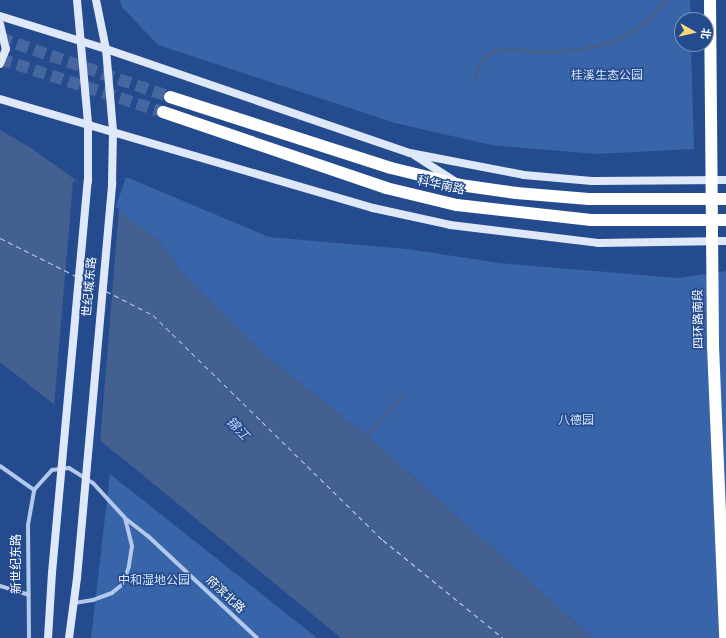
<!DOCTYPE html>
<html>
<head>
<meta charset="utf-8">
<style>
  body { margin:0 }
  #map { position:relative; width:726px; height:638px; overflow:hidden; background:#244b8d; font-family:Figtree,"Noto Sans SC",sans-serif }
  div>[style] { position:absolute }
  .green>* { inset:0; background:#3864aa }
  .water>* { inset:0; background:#446090 }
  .pier>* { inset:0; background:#244b8d }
  .stream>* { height:3.5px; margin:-1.75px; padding:0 1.75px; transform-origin:1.75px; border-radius:1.75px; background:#446090 }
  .ferry>* { height:1px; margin-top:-0.5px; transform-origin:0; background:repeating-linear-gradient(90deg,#bfd3f2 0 5px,transparent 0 9px) }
  .highway-tunnel>* { height:12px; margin-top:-6px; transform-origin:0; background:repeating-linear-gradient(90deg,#45669e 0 12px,transparent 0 18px) }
  .street>* { height:4px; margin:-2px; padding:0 2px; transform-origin:2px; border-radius:2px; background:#b3c9eb }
  .secondary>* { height:8px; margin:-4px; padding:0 4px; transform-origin:4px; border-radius:4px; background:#dfe8f9 }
  .highway>* { height:12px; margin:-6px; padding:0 6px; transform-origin:6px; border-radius:6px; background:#fff }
  .secondary-bridge>* { height:8px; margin:-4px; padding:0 4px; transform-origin:4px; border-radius:4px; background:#dfe8f9 }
  .highway-bridge>* { height:12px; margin:-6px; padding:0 6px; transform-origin:6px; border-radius:6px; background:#fff }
  span { translate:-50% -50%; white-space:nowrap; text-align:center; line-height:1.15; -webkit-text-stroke:3px #244b8d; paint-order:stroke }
  .park-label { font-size:12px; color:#d8e5f8 }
  .street-label { font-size:12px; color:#fff }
  .water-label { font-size:13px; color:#bfd3f2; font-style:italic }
  .north { position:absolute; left:674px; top:12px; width:40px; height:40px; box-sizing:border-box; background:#244b8d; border:1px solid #7c93bb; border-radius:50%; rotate:98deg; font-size:11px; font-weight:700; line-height:16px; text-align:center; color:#fff }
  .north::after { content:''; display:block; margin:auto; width:14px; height:18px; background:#f6da77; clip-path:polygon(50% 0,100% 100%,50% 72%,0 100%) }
</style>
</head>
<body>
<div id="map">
  <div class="green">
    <i style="clip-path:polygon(120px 0,690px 0,691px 20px,682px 20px,682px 44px,691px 44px,694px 149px,596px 154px,491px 145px,395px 123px,158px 45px,122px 7px)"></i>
    <i style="clip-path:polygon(126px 177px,269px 237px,407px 249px,499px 263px,678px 278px,726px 271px,726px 638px,593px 638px,370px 438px,268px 357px,188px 279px,155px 237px,115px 209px)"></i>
    <i style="clip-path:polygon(110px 474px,317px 638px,91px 638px)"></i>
  </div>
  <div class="water">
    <i style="clip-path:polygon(0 130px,31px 148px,155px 237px,188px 279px,268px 357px,370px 438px,593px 638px,341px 638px,122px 458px,0 362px)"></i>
  </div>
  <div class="pier">
    <i style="clip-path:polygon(73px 181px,82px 182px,119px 209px,100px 443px,54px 407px)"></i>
  </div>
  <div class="stream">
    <i style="left:475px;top:81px;width:16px;rotate:-75deg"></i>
    <i style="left:479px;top:66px;width:13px;rotate:-58deg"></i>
    <i style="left:486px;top:55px;width:10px;rotate:-24deg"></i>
    <i style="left:495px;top:51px;width:18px;rotate:-3deg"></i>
    <i style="left:513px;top:50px;width:32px;rotate:5deg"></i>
    <i style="left:545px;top:53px;width:33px;rotate:-5deg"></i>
    <i style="left:578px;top:50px;width:35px;rotate:-12deg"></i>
    <i style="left:612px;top:43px;width:39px;rotate:-29deg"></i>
    <i style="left:646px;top:24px;width:31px;rotate:-50deg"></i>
    <i style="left:364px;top:440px;width:61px;rotate:-49deg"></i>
  </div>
  <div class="ferry">
    <i style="left:0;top:238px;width:85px;rotate:26.6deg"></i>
    <i style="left:83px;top:280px;width:19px;rotate:25deg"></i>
    <i style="left:106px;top:291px;width:53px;rotate:27.1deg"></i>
    <i style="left:153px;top:315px;width:322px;rotate:44.4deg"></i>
    <i style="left:383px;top:540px;width:155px;rotate:39.2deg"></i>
  </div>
  <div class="highway-tunnel">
    <i style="left:0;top:38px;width:180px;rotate:19.1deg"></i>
    <i style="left:0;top:59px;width:171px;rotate:18deg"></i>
  </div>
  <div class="street">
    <i style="left:0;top:466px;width:42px;rotate:35.2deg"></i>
    <i style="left:34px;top:490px;width:27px;rotate:-48deg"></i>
    <i style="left:52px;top:470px;width:17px;rotate:-7deg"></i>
    <i style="left:69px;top:468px;width:28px;rotate:32deg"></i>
    <i style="left:93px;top:483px;width:47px;rotate:47.6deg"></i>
    <i style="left:125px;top:518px;width:29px;rotate:76deg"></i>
    <i style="left:132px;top:546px;width:20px;rotate:99deg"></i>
    <i style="left:129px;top:566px;width:19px;rotate:108deg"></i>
    <i style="left:123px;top:584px;width:14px;rotate:141deg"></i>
    <i style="left:112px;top:593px;width:20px;rotate:160deg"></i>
    <i style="left:93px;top:600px;width:19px;rotate:171deg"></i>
    <i style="left:126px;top:519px;width:28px;rotate:38deg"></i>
    <i style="left:148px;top:536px;width:149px;rotate:43.1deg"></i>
    <i style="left:0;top:586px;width:30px;rotate:17deg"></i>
    <i style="left:29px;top:638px;width:113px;rotate:-90.5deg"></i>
    <i style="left:28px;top:525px;width:36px;rotate:-80deg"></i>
  </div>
  <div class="secondary">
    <i style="left:77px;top:0;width:124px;rotate:84.9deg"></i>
    <i style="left:88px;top:124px;width:57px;rotate:90deg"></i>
    <i style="left:96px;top:0;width:50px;rotate:78.5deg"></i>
    <i style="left:106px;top:49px;width:82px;rotate:85.1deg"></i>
    <i style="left:113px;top:131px;width:52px;rotate:91.1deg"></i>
    <i style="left:0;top:16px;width:111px;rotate:17.3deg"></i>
    <i style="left:106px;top:49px;width:321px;rotate:18.9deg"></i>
    <i style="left:410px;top:153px;width:116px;rotate:10.9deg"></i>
    <i style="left:524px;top:175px;width:68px;rotate:5deg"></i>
    <i style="left:592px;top:181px;width:134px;rotate:-0.4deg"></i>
    <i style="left:0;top:24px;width:26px;rotate:77deg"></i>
    <i style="left:6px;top:49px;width:16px;rotate:112deg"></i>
    <i style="left:0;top:99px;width:389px;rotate:16.3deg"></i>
    <i style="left:373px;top:208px;width:79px;rotate:12.4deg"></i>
    <i style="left:450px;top:225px;width:149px;rotate:6.9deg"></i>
    <i style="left:598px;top:243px;width:128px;rotate:-0.9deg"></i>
    <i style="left:414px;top:155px;width:46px;rotate:32.7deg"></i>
    <i style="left:48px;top:638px;width:65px;rotate:-86.5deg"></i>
    <i style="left:69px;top:638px;width:61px;rotate:-82.4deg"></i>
  </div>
  <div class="highway">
    <i style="left:170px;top:97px;width:232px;rotate:17.8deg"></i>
    <i style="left:391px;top:168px;width:71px;rotate:13.8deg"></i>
    <i style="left:460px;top:185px;width:57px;rotate:8.1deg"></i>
    <i style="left:516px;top:193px;width:73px;rotate:4.7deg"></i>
    <i style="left:589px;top:199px;width:137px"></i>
    <i style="left:163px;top:112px;width:236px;rotate:18.8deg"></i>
    <i style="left:386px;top:188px;width:73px;rotate:13.5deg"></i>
    <i style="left:457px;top:205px;width:135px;rotate:6.4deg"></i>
    <i style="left:591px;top:220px;width:135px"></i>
  </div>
  <div class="secondary-bridge">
    <i style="left:52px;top:573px;width:394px;rotate:-84.8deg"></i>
    <i style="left:77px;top:578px;width:397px;rotate:-84.9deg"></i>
  </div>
  <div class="highway-bridge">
    <i style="left:710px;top:0;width:346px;rotate:89.5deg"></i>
    <i style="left:713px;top:346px;width:292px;rotate:87.6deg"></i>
  </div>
  <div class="park-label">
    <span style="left:607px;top:76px">桂溪生态公园</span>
    <span style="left:576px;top:421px">八德园</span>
    <span style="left:154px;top:581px">中和湿地公园</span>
  </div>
  <div class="street-label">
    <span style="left:441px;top:186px;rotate:12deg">科华南路</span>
    <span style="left:90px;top:287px;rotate:-85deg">世纪城东路</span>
    <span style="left:699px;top:319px;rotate:-91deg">四环路南段</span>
    <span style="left:17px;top:564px;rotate:-90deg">新世纪东路</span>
    <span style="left:225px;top:595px;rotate:43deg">府滨北路</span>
  </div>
  <div class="water-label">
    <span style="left:237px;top:429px;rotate:46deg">锦江</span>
  </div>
  <div class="north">北</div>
</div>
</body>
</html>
